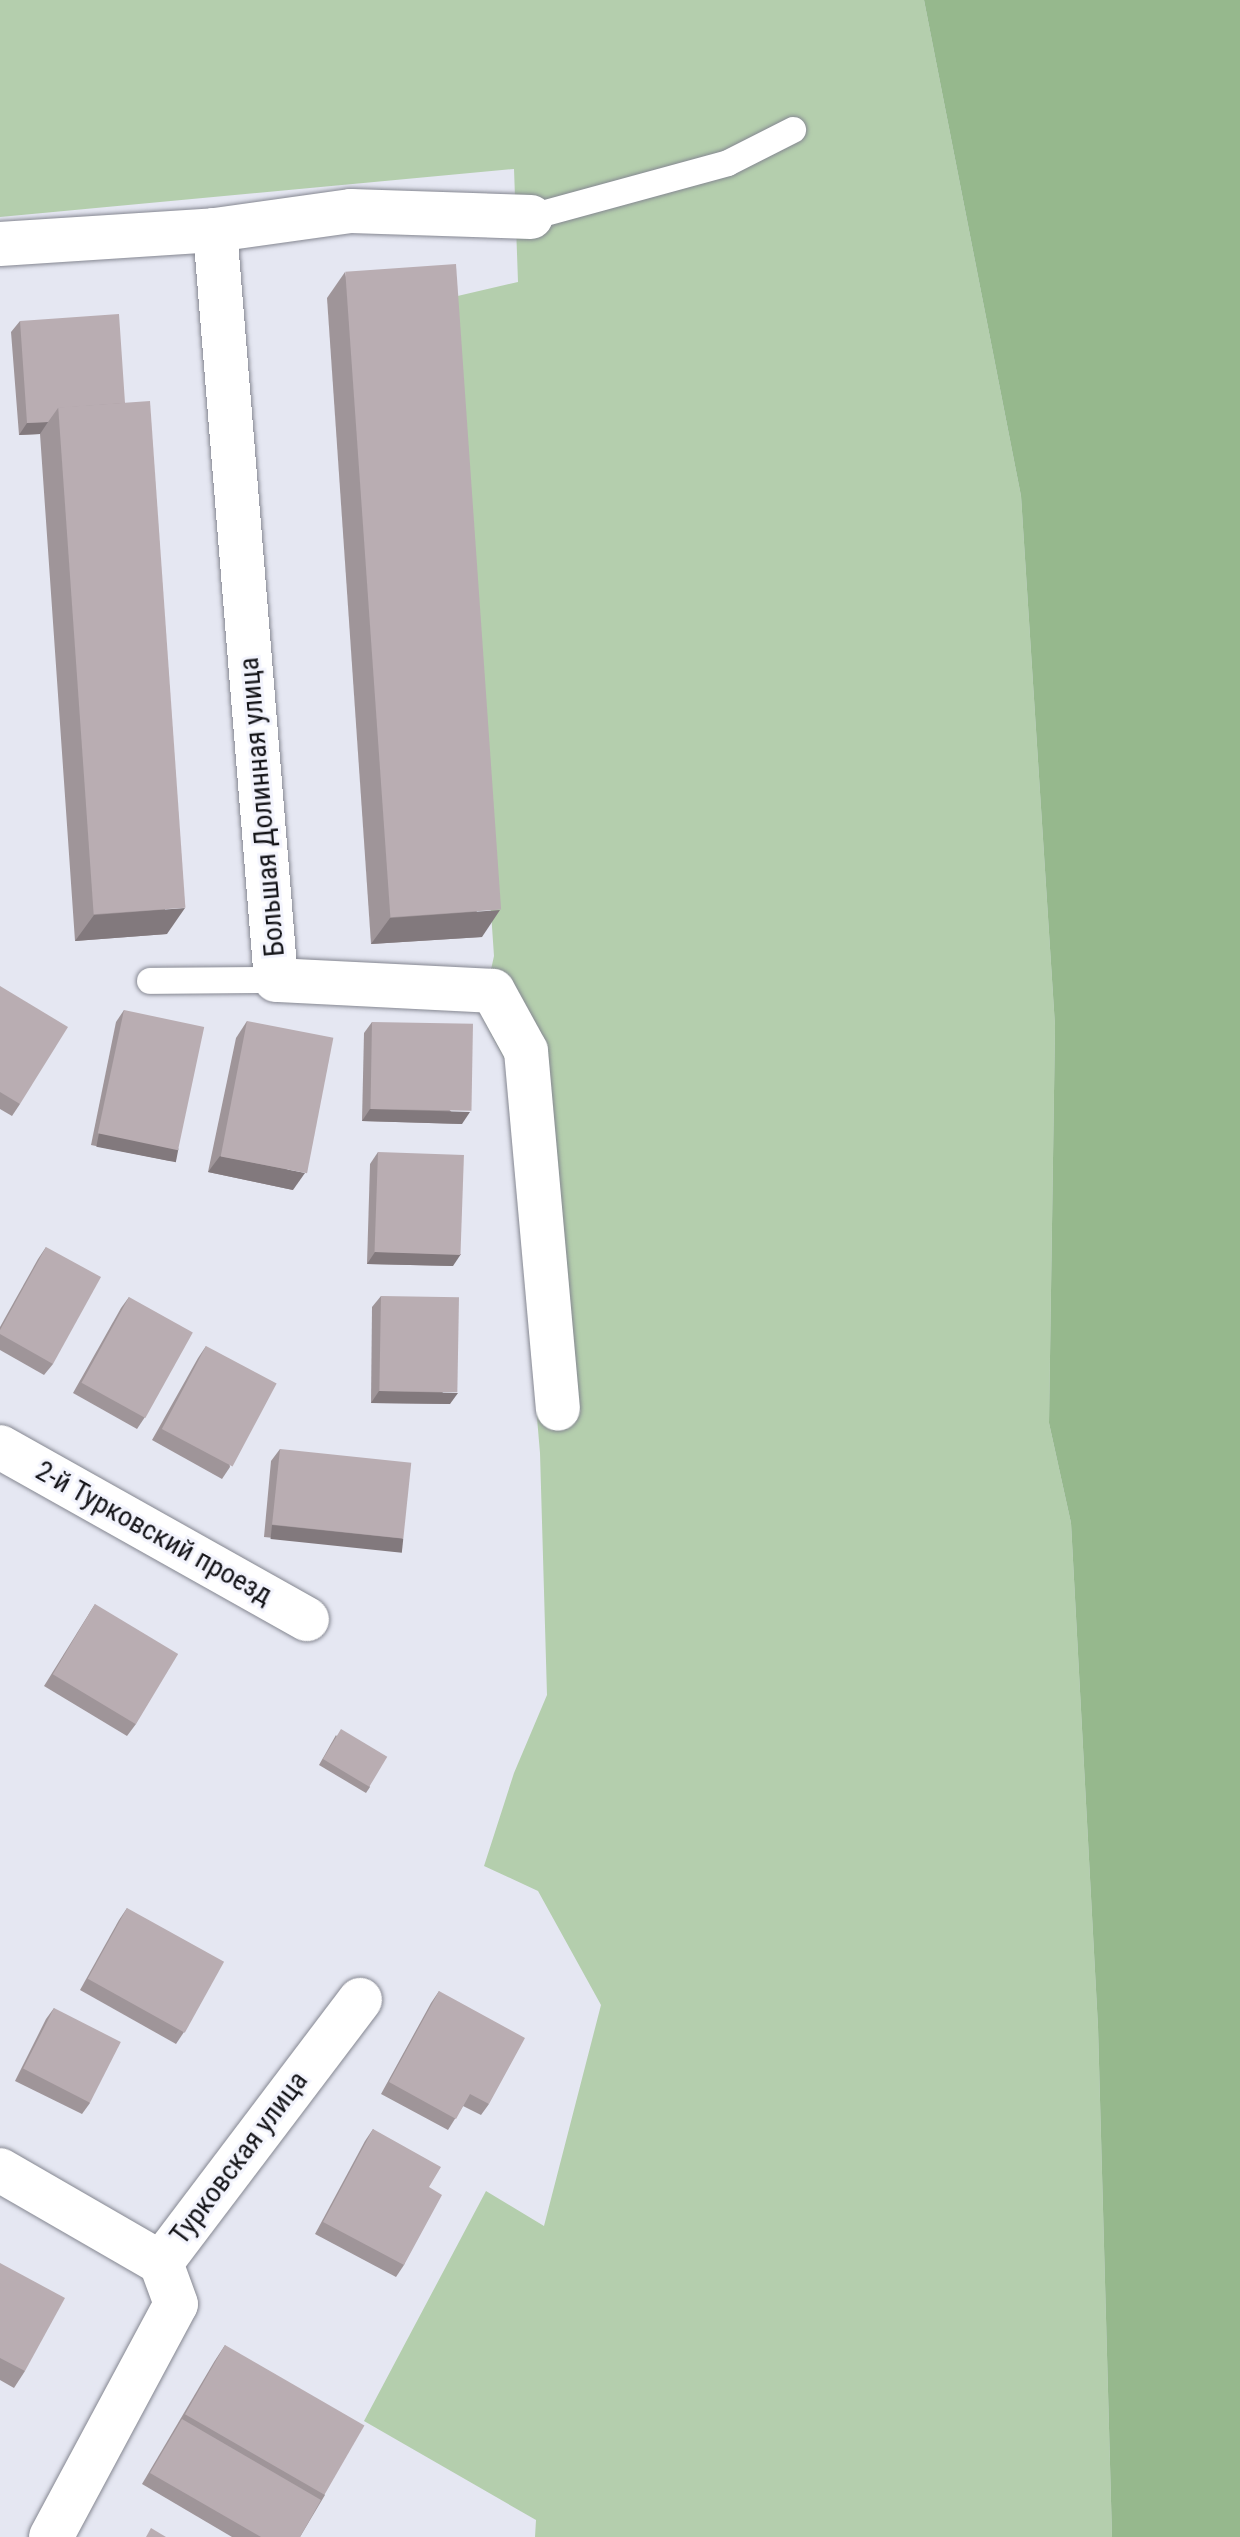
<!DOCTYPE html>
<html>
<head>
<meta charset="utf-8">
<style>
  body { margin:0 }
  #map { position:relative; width:1240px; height:2537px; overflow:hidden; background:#e5e7f2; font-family:"Roboto Condensed",sans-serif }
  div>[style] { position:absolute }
  .green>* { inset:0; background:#b4cead }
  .forest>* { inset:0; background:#96b88d }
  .roads { filter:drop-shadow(0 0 2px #858791) drop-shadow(0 0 2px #858791) }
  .service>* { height:26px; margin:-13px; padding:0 13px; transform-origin:13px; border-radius:13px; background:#fff }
  .minor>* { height:44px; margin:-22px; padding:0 22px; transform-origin:22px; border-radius:22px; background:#fff }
  .wall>* { inset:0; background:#9f9599 }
  .shaded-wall>* { inset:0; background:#82797d; transform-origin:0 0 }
  .building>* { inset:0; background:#b9adb2; transform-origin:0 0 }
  span { translate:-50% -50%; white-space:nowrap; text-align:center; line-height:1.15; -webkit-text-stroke:6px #f3f4fd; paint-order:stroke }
  .street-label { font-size:28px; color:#141418 }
</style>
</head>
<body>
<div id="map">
  <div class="green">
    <i style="clip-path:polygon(0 0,924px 0,1021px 496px,1055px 1026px,1049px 1423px,1071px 1523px,1098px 2027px,1112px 2537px,535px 2537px,536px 2520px,364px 2421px,486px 2191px,544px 2226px,601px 2005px,538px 1891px,484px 1866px,514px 1773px,547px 1695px,540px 1453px,507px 1064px,481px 1015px,494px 956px,449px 298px,518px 282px,514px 169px,0 217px)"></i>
  </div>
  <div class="forest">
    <i style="clip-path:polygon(924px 0,1240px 0,1240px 2537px,1112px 2537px,1098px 2027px,1071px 1523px,1049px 1423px,1055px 1026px,1021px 496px)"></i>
  </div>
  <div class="roads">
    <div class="service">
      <i style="left:531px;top:217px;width:204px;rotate:-15.3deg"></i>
      <i style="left:728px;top:163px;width:73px;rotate:-26.9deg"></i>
      <i style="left:150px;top:981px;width:126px;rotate:-0.5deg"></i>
    </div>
    <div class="minor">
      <i style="left:215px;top:230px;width:752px;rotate:85.35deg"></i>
      <i style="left:276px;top:980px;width:217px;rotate:2.9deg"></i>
      <i style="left:493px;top:991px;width:68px;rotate:61.2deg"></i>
      <i style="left:526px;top:1051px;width:359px;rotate:84.9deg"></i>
      <i style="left:0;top:244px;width:215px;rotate:-3.7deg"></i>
      <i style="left:215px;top:230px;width:137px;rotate:-8deg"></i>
      <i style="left:351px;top:211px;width:180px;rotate:1.9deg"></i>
      <i style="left:0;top:1447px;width:352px;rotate:29.3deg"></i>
      <i style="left:0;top:2170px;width:186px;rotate:30deg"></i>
      <i style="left:161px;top:2263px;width:330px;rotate:-52.9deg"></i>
      <i style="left:51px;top:2537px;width:264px;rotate:-61.8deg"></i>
      <i style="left:176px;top:2304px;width:44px;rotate:-110.1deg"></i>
    </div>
  </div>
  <div class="wall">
    <i style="clip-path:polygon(345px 272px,482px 937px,371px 944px,327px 298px)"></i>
    <i style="clip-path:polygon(20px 321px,125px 403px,167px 934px,75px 941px,40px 434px,19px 435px,11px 332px)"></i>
    <i style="clip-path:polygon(0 986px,20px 1104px,12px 1116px,0 1109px)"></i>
    <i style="clip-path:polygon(124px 1010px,170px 1161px,91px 1145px,116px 1022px)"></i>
    <i style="clip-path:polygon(247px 1021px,293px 1190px,208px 1172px,236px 1038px)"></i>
    <i style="clip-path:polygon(372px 1022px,462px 1124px,362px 1121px,364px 1033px)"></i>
    <i style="clip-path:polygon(378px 1152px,453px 1266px,367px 1264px,370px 1164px)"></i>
    <i style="clip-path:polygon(46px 1247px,53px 1364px,44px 1375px,0 1350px,0 1327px,38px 1259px)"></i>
    <i style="clip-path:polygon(381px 1296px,450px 1404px,371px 1403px,372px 1307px)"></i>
    <i style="clip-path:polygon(129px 1297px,145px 1417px,137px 1429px,73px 1393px,121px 1308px)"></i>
    <i style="clip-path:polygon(206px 1346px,230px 1467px,222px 1479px,152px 1440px,198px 1358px)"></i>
    <i style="clip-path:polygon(280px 1449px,403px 1538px,395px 1550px,264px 1537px,271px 1461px)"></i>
    <i style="clip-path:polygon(95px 1604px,136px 1724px,127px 1736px,44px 1686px)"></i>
    <i style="clip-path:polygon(336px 1735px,370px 1787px,366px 1793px,319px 1765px)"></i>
    <i style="clip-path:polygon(127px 1908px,184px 2032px,176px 2044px,80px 1990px,119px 1920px)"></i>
    <i style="clip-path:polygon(439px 1991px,489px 2104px,481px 2115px,463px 2106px,448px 2130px,381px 2094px,431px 2003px)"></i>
    <i style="clip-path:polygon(54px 2008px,90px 2103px,82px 2114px,15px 2081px,46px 2019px)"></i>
    <i style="clip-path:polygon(373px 2129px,429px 2187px,404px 2265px,396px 2277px,315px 2234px,365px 2141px)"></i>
    <i style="clip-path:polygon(0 2263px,25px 2371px,14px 2388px,0 2380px)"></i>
    <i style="clip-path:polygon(225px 2345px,325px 2495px,300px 2537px,232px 2537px,142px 2484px,214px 2362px)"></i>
  </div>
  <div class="shaded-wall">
    <i style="clip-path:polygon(48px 422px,40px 434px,19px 435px,27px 423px)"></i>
    <i style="clip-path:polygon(185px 908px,167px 934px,75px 941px,94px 915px)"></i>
    <i style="clip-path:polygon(500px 910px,482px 937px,371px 944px,390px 918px)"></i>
    <i style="clip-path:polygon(370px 1109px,470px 1112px,462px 1124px,362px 1121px)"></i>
    <i style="left:99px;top:1133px;width:81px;height:14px;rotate:11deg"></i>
    <i style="clip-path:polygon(220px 1156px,305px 1173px,293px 1190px,208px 1172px)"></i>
    <i style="clip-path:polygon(375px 1252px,461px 1254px,453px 1266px,367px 1264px)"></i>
    <i style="clip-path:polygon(379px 1391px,458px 1393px,450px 1404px,371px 1403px)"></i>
    <i style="left:272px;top:1525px;width:132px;height:14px;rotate:6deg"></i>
  </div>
  <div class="building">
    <i style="left:456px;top:264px;width:647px;height:111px;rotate:86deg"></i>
    <i style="clip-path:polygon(119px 314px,125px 403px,58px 408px,48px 422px,27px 423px,20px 321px)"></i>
    <i style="left:150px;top:401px;width:508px;height:92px;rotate:86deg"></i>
    <i style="clip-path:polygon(0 986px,68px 1027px,20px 1104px,0 1092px)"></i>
    <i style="left:124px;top:1010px;width:82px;height:126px;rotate:12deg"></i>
    <i style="left:247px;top:1021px;width:88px;height:138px;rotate:11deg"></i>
    <i style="left:372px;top:1022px;width:101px;height:87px;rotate:1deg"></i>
    <i style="left:378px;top:1152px;width:86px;height:100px;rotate:2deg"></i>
    <i style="clip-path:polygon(46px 1247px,101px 1277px,53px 1364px,0 1334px,0 1330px)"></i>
    <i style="left:381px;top:1296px;width:78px;height:95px;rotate:1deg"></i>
    <i style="left:129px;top:1297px;width:73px;height:98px;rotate:29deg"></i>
    <i style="left:206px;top:1346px;width:80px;height:94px;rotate:28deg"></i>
    <i style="left:280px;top:1449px;width:132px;height:76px;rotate:6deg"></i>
    <i style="left:95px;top:1604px;width:97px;height:82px;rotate:31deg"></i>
    <i style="left:341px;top:1729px;width:54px;height:35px;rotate:31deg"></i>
    <i style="left:127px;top:1908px;width:111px;height:81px;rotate:29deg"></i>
    <i style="clip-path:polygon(439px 1991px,525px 2038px,489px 2104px,470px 2094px,456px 2119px,389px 2082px)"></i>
    <i style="left:54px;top:2008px;width:75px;height:68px;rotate:27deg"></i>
    <i style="clip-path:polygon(373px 2129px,441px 2167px,429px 2187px,442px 2195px,404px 2265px,323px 2222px)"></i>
    <i style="clip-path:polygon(0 2263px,65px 2298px,25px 2371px,0 2358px)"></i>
    <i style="left:225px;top:2345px;width:161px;height:80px;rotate:30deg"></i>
    <i style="clip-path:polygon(182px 2419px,321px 2500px,300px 2537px,261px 2537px,150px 2473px)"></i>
    <i style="clip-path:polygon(151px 2528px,166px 2537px,146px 2537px)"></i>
  </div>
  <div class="street-label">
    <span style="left:262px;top:807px;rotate:-95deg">Большая Долинная улица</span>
    <span style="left:154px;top:1533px;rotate:29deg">2-й Турковский проезд</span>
    <span style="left:239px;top:2158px;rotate:-53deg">Турковская улица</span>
  </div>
</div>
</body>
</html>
